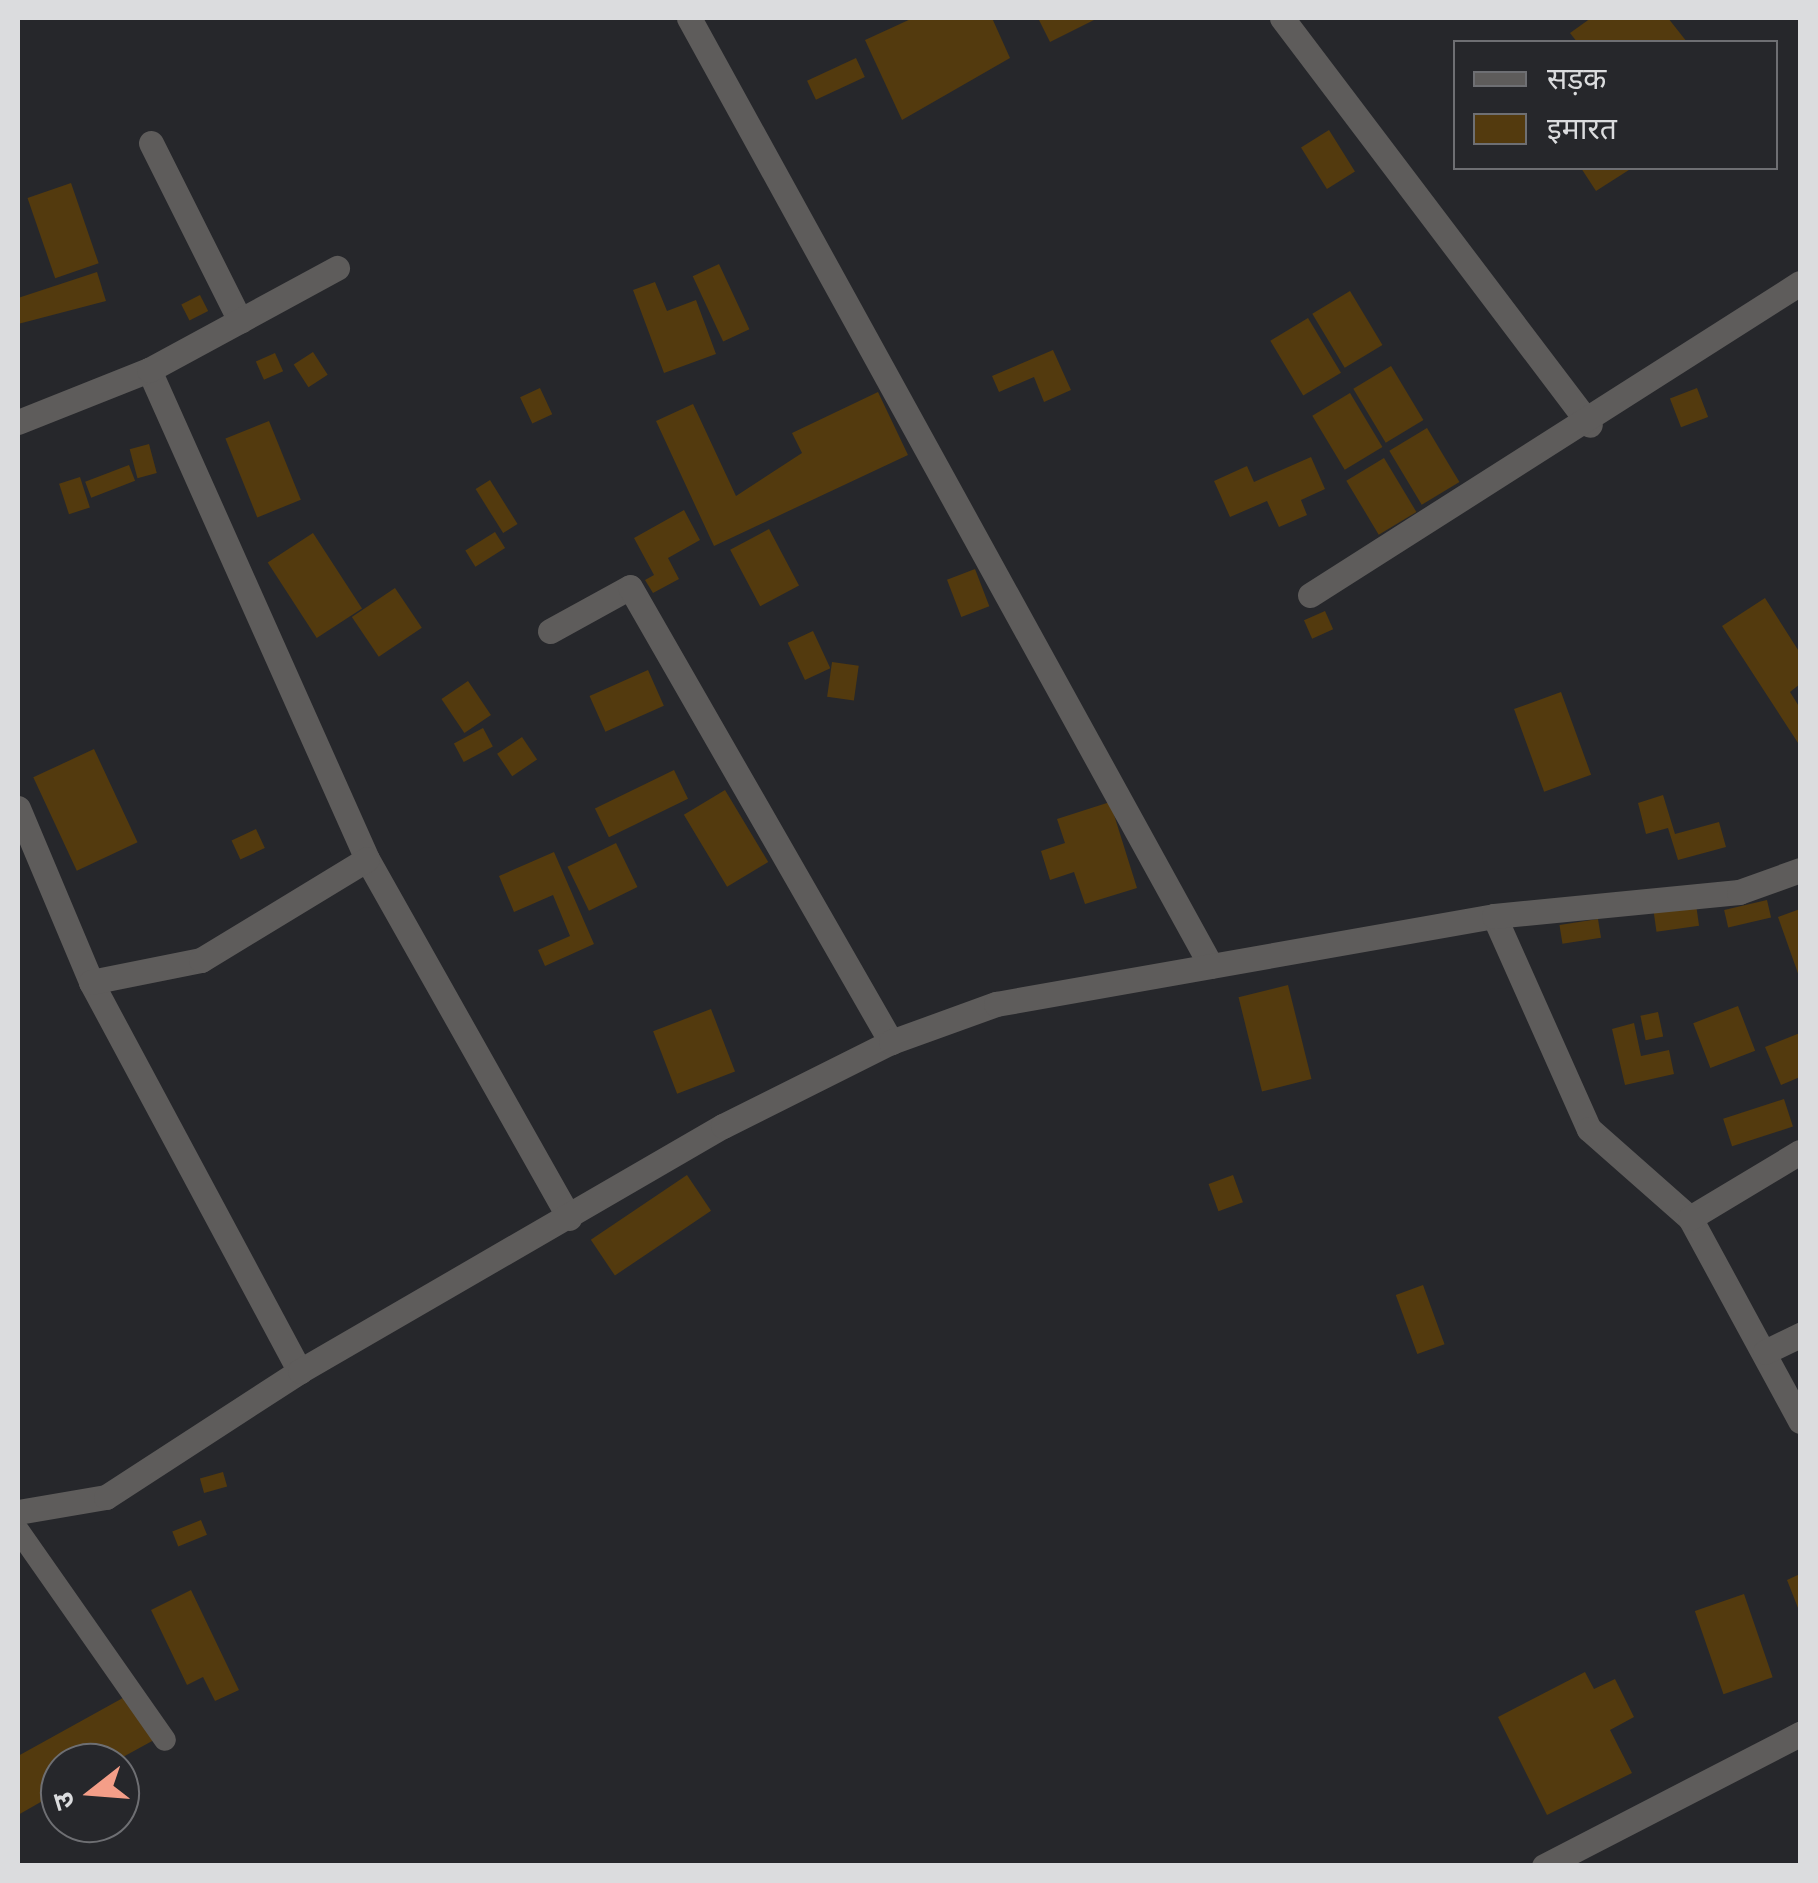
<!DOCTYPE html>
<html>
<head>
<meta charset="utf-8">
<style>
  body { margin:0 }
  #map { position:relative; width:1818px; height:1883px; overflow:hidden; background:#26272b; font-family:"PT Sans","Noto Sans Devanagari",sans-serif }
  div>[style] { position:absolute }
  .building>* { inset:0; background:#533a0e; transform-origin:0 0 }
  .lane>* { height:22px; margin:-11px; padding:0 11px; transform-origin:11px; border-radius:11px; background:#5e5c5b }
  .street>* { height:25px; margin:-12.5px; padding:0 12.5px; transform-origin:12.5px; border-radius:12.5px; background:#5e5c5b }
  span { translate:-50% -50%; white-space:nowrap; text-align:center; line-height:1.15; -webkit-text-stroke:9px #26272b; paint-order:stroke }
  .frame { position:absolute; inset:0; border:20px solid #dbdcde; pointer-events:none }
  .legend { position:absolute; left:1453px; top:40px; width:325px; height:130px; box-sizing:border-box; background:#26272b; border:2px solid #6e6f73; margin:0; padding:12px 18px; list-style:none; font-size:30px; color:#dbdcde }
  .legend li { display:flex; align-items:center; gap:20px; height:50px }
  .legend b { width:50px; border:2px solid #6e6f73 }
  .north { position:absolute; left:40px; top:1743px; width:100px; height:100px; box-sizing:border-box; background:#26272b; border:2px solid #6e6f73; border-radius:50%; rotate:253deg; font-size:28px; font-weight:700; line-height:40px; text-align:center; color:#dbdcde }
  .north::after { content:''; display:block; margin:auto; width:35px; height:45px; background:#f49e88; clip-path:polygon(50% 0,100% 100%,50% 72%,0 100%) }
</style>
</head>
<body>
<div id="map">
  <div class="building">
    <i style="clip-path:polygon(913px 18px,992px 18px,1010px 58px,902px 120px,865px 40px)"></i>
    <i style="clip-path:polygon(1038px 18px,1092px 18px,1094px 20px,1050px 42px)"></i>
    <i style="clip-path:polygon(1591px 18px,1668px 18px,1687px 42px,1577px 42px,1570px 33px)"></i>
    <i style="left:856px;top:58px;width:21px;height:54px;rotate:65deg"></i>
    <i style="left:1329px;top:130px;width:49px;height:33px;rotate:58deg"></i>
    <i style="clip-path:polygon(1581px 168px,1632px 168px,1596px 191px)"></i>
    <i style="left:71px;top:183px;width:85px;height:46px;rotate:71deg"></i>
    <i style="left:719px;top:264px;width:72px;height:29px;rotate:65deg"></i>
    <i style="clip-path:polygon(97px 272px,106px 301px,18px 324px,18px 298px)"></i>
    <i style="clip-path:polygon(655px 282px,667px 311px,696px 300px,716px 354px,664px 373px,633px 290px)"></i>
    <i style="left:1350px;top:291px;width:63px;height:44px;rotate:59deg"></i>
    <i style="left:200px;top:295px;width:18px;height:21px;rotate:63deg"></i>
    <i style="left:1308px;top:318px;width:64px;height:44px;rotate:59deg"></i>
    <i style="clip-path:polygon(1053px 350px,1071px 390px,1044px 402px,1034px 377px,999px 392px,992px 376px)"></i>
    <i style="left:313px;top:352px;width:27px;height:23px;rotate:57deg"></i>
    <i style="left:275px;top:353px;width:20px;height:21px;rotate:66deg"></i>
    <i style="left:1391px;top:366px;width:63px;height:44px;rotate:59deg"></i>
    <i style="left:540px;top:388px;width:29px;height:22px;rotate:65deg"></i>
    <i style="left:1697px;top:388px;width:31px;height:29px;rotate:69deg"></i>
    <i style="clip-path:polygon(878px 392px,908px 455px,714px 546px,656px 421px,693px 404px,736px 496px,802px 453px,792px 433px)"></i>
    <i style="left:1350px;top:393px;width:63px;height:44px;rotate:59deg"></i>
    <i style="left:269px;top:421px;width:85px;height:47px;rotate:68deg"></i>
    <i style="left:1427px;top:428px;width:63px;height:44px;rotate:59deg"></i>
    <i style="left:149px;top:444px;width:30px;height:20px;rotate:75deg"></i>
    <i style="clip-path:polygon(1311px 457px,1325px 489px,1301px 500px,1307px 515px,1279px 527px,1267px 501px,1230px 517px,1214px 481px,1247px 466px,1254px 482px)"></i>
    <i style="left:1384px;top:458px;width:63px;height:44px;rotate:59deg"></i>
    <i style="left:129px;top:465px;width:17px;height:47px;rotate:69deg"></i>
    <i style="left:80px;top:477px;width:32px;height:22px;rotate:72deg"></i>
    <i style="left:490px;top:480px;width:52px;height:17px;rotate:58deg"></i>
    <i style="clip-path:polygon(684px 510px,700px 540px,668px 558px,679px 579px,653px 593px,645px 580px,654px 575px,634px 538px)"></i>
    <i style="left:769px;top:529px;width:64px;height:44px;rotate:62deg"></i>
    <i style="left:495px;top:532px;width:19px;height:35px;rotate:58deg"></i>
    <i style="left:313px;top:533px;width:90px;height:54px;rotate:57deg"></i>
    <i style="left:975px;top:569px;width:40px;height:30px;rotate:69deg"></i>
    <i style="left:395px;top:588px;width:48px;height:52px;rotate:56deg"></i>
    <i style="clip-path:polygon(1765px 598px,1800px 653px,1800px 684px,1790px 692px,1800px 708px,1800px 746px,1722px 626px)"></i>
    <i style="left:1325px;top:611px;width:20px;height:23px;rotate:66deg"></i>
    <i style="left:813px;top:631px;width:41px;height:28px;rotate:65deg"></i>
    <i style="left:832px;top:662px;width:27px;height:35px;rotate:8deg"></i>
    <i style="left:648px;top:670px;width:39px;height:64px;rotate:66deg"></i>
    <i style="left:468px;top:681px;width:41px;height:32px;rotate:56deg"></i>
    <i style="left:1561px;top:692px;width:88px;height:50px;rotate:70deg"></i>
    <i style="left:483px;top:728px;width:21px;height:33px;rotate:62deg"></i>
    <i style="left:522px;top:737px;width:27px;height:30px;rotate:56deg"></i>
    <i style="left:94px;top:749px;width:103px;height:67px;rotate:65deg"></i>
    <i style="left:674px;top:770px;width:32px;height:88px;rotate:64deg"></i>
    <i style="left:725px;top:790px;width:84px;height:48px;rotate:59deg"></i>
    <i style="clip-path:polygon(1663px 795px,1675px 834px,1719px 822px,1726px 847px,1678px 860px,1668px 828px,1646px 834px,1638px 803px)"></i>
    <i style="clip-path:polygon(1110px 802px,1137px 888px,1085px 904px,1074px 872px,1050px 880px,1041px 851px,1065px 843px,1057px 819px)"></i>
    <i style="left:256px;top:829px;width:21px;height:27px;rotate:65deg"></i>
    <i style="left:616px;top:843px;width:49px;height:54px;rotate:64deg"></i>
    <i style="clip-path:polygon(554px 852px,594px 944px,545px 966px,538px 950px,570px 936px,553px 895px,514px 912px,499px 876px)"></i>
    <i style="left:1767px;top:900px;width:18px;height:44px;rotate:77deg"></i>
    <i style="left:1696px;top:904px;width:22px;height:43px;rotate:82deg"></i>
    <i style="clip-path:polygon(1800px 909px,1800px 979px,1778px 917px)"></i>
    <i style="left:1598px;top:919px;width:19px;height:39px;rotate:81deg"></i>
    <i style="left:1288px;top:985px;width:97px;height:51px;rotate:76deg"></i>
    <i style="left:1738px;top:1006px;width:48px;height:48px;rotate:69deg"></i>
    <i style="left:711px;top:1009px;width:67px;height:62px;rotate:69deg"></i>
    <i style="left:1658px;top:1012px;width:25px;height:18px;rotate:78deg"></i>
    <i style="clip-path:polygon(1634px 1023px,1641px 1056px,1669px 1050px,1674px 1074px,1625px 1085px,1612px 1029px)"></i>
    <i style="clip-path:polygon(1800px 1033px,1800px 1077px,1781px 1085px,1765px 1047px)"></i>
    <i style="left:1784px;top:1099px;width:29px;height:64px;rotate:72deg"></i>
    <i style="left:687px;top:1175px;width:43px;height:116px;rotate:56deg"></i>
    <i style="left:1233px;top:1175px;width:29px;height:26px;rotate:70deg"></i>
    <i style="left:1423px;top:1285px;width:63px;height:29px;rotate:70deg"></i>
    <i style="left:223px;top:1472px;width:15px;height:24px;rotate:74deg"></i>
    <i style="left:201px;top:1520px;width:16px;height:31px;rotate:68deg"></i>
    <i style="clip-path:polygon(1800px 1574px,1800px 1613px,1787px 1580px)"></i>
    <i style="clip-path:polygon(191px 1590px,239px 1690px,215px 1701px,203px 1677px,187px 1685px,151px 1610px)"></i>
    <i style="left:1744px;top:1594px;width:88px;height:52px;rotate:71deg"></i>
    <i style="clip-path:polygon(1585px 1672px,1594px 1689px,1615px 1679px,1634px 1717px,1610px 1730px,1632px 1773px,1547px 1815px,1498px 1717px)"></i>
    <i style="clip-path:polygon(130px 1694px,154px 1740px,112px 1763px,60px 1763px,60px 1791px,18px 1815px,18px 1756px)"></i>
  </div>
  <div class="lane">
    <i style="left:18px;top:1530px;width:256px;rotate:55deg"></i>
  </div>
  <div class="street">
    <i style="left:689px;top:18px;width:1082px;rotate:61.16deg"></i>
    <i style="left:1282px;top:18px;width:510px;rotate:52.88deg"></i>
    <i style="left:151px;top:143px;width:199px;rotate:63.4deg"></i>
    <i style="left:149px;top:370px;width:535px;rotate:65.97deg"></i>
    <i style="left:367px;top:859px;width:412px;rotate:60.6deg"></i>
    <i style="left:18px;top:422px;width:141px;rotate:-21.7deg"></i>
    <i style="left:149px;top:370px;width:214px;rotate:-28.5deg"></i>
    <i style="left:1310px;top:595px;width:581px;rotate:-32.49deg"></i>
    <i style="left:550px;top:631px;width:91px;rotate:-28.8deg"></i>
    <i style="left:630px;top:587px;width:525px;rotate:60.16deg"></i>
    <i style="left:18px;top:808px;width:189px;rotate:67.2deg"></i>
    <i style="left:91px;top:982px;width:442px;rotate:61.8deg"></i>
    <i style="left:1494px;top:916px;width:233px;rotate:66deg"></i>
    <i style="left:1589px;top:1129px;width:135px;rotate:41.4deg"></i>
    <i style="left:1690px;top:1218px;width:231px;rotate:61.5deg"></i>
    <i style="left:91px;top:982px;width:112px;rotate:-11.3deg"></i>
    <i style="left:201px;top:960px;width:194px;rotate:-31.3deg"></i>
    <i style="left:1690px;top:1218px;width:128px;rotate:-31deg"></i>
    <i style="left:1765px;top:1352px;width:39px;rotate:-26deg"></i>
    <i style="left:18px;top:1512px;width:89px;rotate:-9.7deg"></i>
    <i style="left:106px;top:1497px;width:231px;rotate:-33deg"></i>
    <i style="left:300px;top:1371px;width:489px;rotate:-30.1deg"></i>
    <i style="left:723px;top:1126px;width:188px;rotate:-26.6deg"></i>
    <i style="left:891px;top:1042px;width:112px;rotate:-19.9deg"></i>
    <i style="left:996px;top:1004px;width:506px;rotate:-10.02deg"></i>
    <i style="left:1494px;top:916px;width:246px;rotate:-5.6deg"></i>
    <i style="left:1739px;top:892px;width:65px;rotate:-19.8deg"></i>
    <i style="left:1544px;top:1866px;width:288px;rotate:-27.3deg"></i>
  </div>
  <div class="frame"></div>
  <ul class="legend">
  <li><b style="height:12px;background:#5e5c5b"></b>सड़क</li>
  <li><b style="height:28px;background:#533a0e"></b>इमारत</li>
  </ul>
  <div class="north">उ</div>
</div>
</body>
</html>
